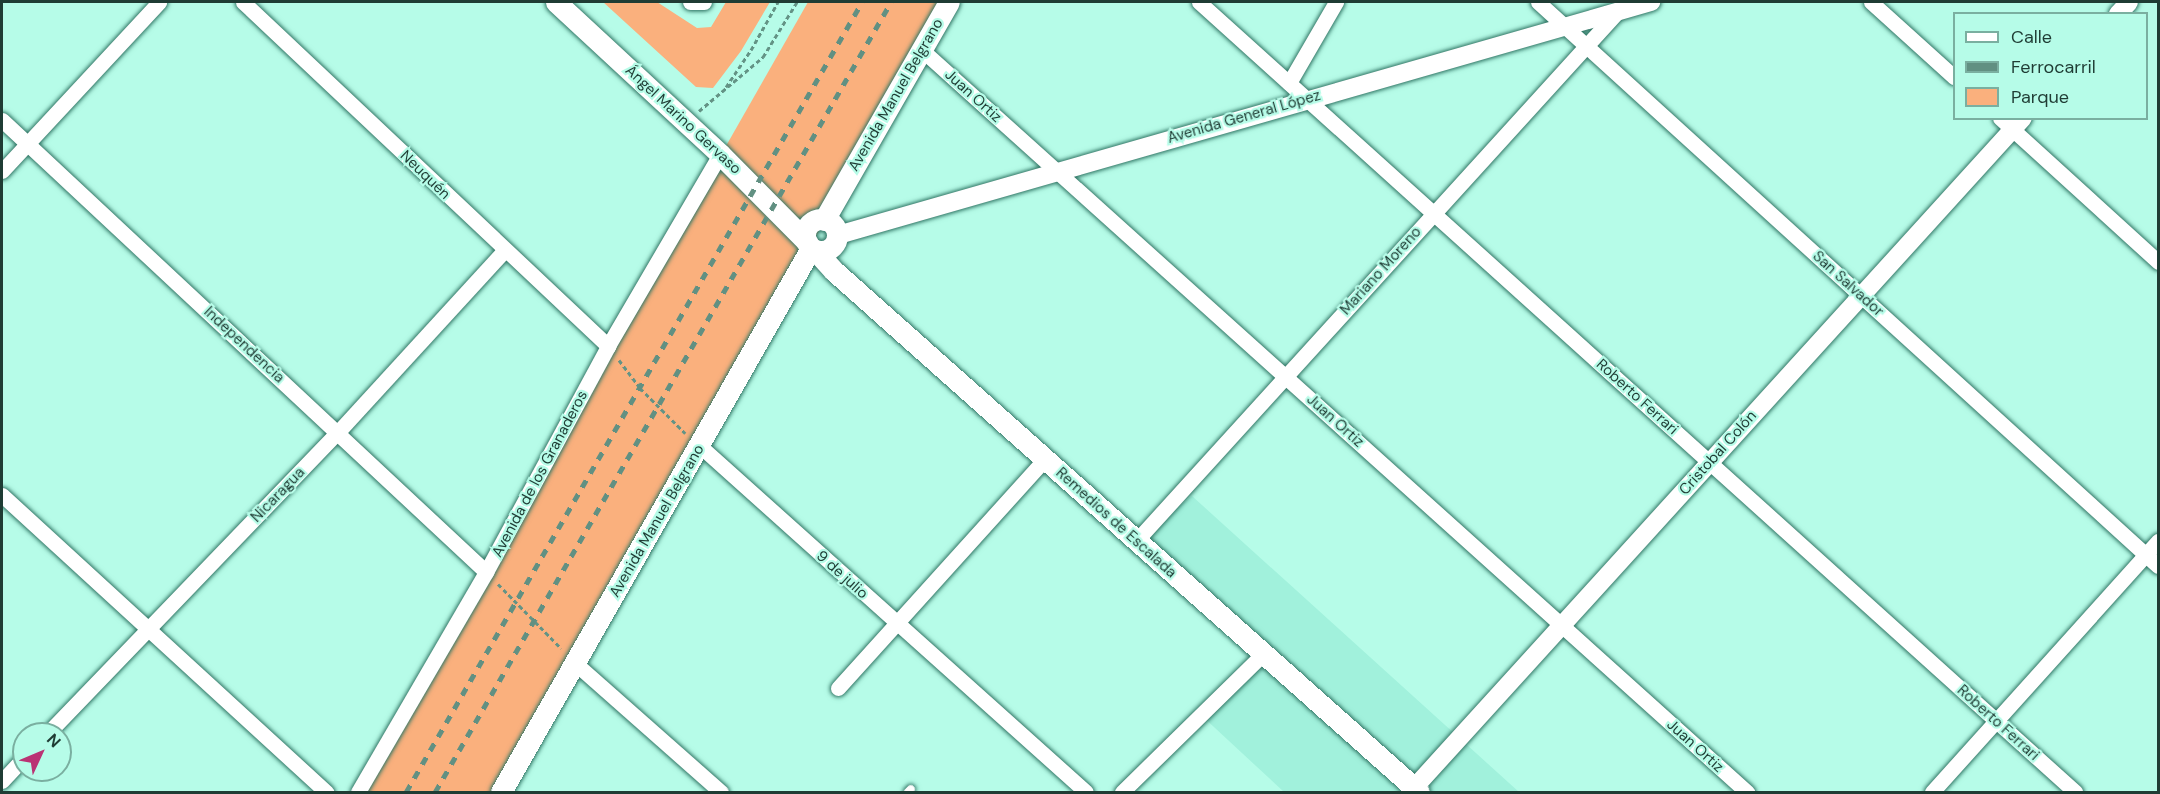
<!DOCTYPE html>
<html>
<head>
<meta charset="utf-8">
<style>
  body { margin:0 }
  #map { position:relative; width:2160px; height:794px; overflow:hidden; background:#b6fce8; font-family:"DM Sans",sans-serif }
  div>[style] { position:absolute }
  .built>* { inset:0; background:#a1f1dc }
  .green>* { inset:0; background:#fab07d }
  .path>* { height:3px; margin-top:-1.5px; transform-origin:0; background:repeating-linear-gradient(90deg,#639385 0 4.5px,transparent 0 7.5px) }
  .roads { filter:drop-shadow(0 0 2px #317665) drop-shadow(0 0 2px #317665) }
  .service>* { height:8px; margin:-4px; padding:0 4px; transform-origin:4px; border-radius:4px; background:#fff }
  .minor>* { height:15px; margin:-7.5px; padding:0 7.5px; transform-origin:7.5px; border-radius:7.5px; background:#fff }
  .tertiary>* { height:18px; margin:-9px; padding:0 9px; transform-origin:9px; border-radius:9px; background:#fff }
  .secondary>* { height:21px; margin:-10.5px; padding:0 10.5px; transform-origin:10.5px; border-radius:10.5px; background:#fff }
  .secondary>.ring { margin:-10.5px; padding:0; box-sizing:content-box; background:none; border:21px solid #fff; border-radius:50% }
  .rail>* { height:4.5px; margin-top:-2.25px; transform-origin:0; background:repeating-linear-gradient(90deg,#619082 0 8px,transparent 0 16px) }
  span { translate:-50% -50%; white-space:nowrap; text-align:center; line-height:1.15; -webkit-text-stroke:4.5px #b6fce8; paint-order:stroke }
  .street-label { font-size:15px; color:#1f3c34 }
  .frame { position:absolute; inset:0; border:3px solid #1f3c34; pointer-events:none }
  .legend { position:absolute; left:1953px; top:12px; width:195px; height:108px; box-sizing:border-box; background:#b6fce8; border:2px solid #7aafa0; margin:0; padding:8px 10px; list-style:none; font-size:18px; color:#1f3c34 }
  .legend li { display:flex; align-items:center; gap:12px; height:30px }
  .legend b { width:30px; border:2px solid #7aafa0 }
  .north { position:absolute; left:12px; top:722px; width:60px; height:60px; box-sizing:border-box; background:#b6fce8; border:2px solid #7aafa0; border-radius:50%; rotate:46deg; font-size:16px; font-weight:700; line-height:24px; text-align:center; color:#1f3c34 }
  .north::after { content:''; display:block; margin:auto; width:21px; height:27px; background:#ba3374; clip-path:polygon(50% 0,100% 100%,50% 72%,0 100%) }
</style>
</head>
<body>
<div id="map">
  <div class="built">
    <i style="clip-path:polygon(1192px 496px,1519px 792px,1284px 792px,1201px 715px,1262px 654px,1136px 541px)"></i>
  </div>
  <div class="green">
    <i style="clip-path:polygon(603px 2px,657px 2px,697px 28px,711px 27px,726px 2px,770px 2px,741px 51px,713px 88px,696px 87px)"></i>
    <i style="clip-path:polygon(808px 2px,949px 2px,501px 792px,358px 792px)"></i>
  </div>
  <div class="path">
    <i style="left:726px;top:87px;width:45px;rotate:-56deg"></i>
    <i style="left:751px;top:50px;width:55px;rotate:-60.6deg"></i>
    <i style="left:699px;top:111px;width:84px;rotate:-40.2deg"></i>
    <i style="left:763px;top:57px;width:65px;rotate:-58.3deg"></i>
    <i style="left:619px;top:360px;width:35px;rotate:53deg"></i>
    <i style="left:640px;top:388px;width:64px;rotate:45deg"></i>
    <i style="left:498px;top:584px;width:90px;rotate:45.5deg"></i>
  </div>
  <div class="roads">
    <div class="service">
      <i style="left:908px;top:792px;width:4px;rotate:-45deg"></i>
    </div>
    <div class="minor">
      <i style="left:243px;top:2px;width:502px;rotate:43.3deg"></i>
      <i style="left:690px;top:2px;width:14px"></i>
      <i style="left:1199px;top:2px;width:1180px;rotate:42.04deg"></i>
      <i style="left:1538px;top:2px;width:838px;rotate:42.29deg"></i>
      <i style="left:1871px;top:2px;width:112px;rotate:42.1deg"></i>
      <i style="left:922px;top:50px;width:1110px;rotate:41.97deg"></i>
      <i style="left:1289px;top:83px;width:94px;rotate:-59.9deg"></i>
      <i style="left:2000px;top:118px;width:214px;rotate:42.3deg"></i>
      <i style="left:2px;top:120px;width:662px;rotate:43.04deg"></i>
      <i style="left:2px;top:171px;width:231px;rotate:-47.1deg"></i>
      <i style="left:700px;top:446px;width:518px;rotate:41.87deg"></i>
      <i style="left:2px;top:495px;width:440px;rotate:42.5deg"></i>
      <i style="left:1136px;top:541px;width:718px;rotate:-47.71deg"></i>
      <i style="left:575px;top:663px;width:195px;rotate:41.5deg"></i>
      <i style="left:838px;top:688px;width:309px;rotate:-47.9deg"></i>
      <i style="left:47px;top:734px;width:419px;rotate:-46.1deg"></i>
      <i style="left:338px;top:432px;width:246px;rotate:-47.5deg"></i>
      <i style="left:2px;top:781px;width:33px;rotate:-47deg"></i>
      <i style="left:358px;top:792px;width:255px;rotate:-59.8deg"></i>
      <i style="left:486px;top:572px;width:257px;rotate:-61.6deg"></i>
      <i style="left:608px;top:346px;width:222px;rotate:-59.7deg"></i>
      <i style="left:1122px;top:792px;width:197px;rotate:-44.4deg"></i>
      <i style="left:1932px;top:792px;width:338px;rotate:-48deg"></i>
    </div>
    <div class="tertiary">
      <i style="left:2118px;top:14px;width:16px;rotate:-47deg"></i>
      <i style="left:838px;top:235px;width:846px;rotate:-15.99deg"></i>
      <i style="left:1414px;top:788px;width:905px;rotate:-47.73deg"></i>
    </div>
    <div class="secondary">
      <i style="left:556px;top:2px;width:224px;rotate:42.8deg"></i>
      <i style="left:720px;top:154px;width:124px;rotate:45.3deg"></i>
      <i class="ring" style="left:805px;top:219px;width:11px;height:11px"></i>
      <i style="left:824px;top:220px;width:251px;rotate:-60.2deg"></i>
      <i style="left:815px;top:250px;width:28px;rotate:48deg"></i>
      <i style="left:834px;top:271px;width:783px;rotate:41.69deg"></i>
      <i style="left:501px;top:792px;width:626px;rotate:-60.32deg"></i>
    </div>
  </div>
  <div class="rail">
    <i style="left:406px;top:792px;width:912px;rotate:-60.01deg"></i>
    <i style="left:435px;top:792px;width:912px;rotate:-60.01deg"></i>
  </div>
  <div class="street-label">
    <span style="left:896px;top:95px;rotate:-60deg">Avenida Manuel Belgrano</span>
    <span style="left:973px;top:96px;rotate:42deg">Juan Ortiz</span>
    <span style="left:1244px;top:117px;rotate:-16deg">Avenida General López</span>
    <span style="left:683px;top:120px;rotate:43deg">Ángel Marino Gervaso</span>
    <span style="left:425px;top:175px;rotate:44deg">Neuquén</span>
    <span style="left:1381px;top:271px;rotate:-48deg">Mariano Moreno</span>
    <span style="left:1848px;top:284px;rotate:42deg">San Salvador</span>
    <span style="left:244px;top:345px;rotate:43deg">Independencia</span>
    <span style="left:1637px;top:397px;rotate:42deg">Roberto Ferrari</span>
    <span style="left:1335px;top:421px;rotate:42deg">Juan Ortiz</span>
    <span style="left:1718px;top:453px;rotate:-48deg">Cristobal Colón</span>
    <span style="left:540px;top:474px;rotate:-62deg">Avenida de los Granaderos</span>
    <span style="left:278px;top:495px;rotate:-46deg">Nicaragua</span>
    <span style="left:657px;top:521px;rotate:-60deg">Avenida Manuel Belgrano</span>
    <span style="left:1116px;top:523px;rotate:42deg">Remedios de Escalada</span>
    <span style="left:842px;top:575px;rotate:42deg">9 de julio</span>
    <span style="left:1998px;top:723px;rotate:42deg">Roberto Ferrari</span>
    <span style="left:1695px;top:746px;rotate:42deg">Juan Ortiz</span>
  </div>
  <div class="frame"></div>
  <ul class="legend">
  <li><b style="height:8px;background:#fff"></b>Calle</li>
  <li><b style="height:8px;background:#619082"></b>Ferrocarril</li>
  <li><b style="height:16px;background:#fab07d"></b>Parque</li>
  </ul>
  <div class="north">N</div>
</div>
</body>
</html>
